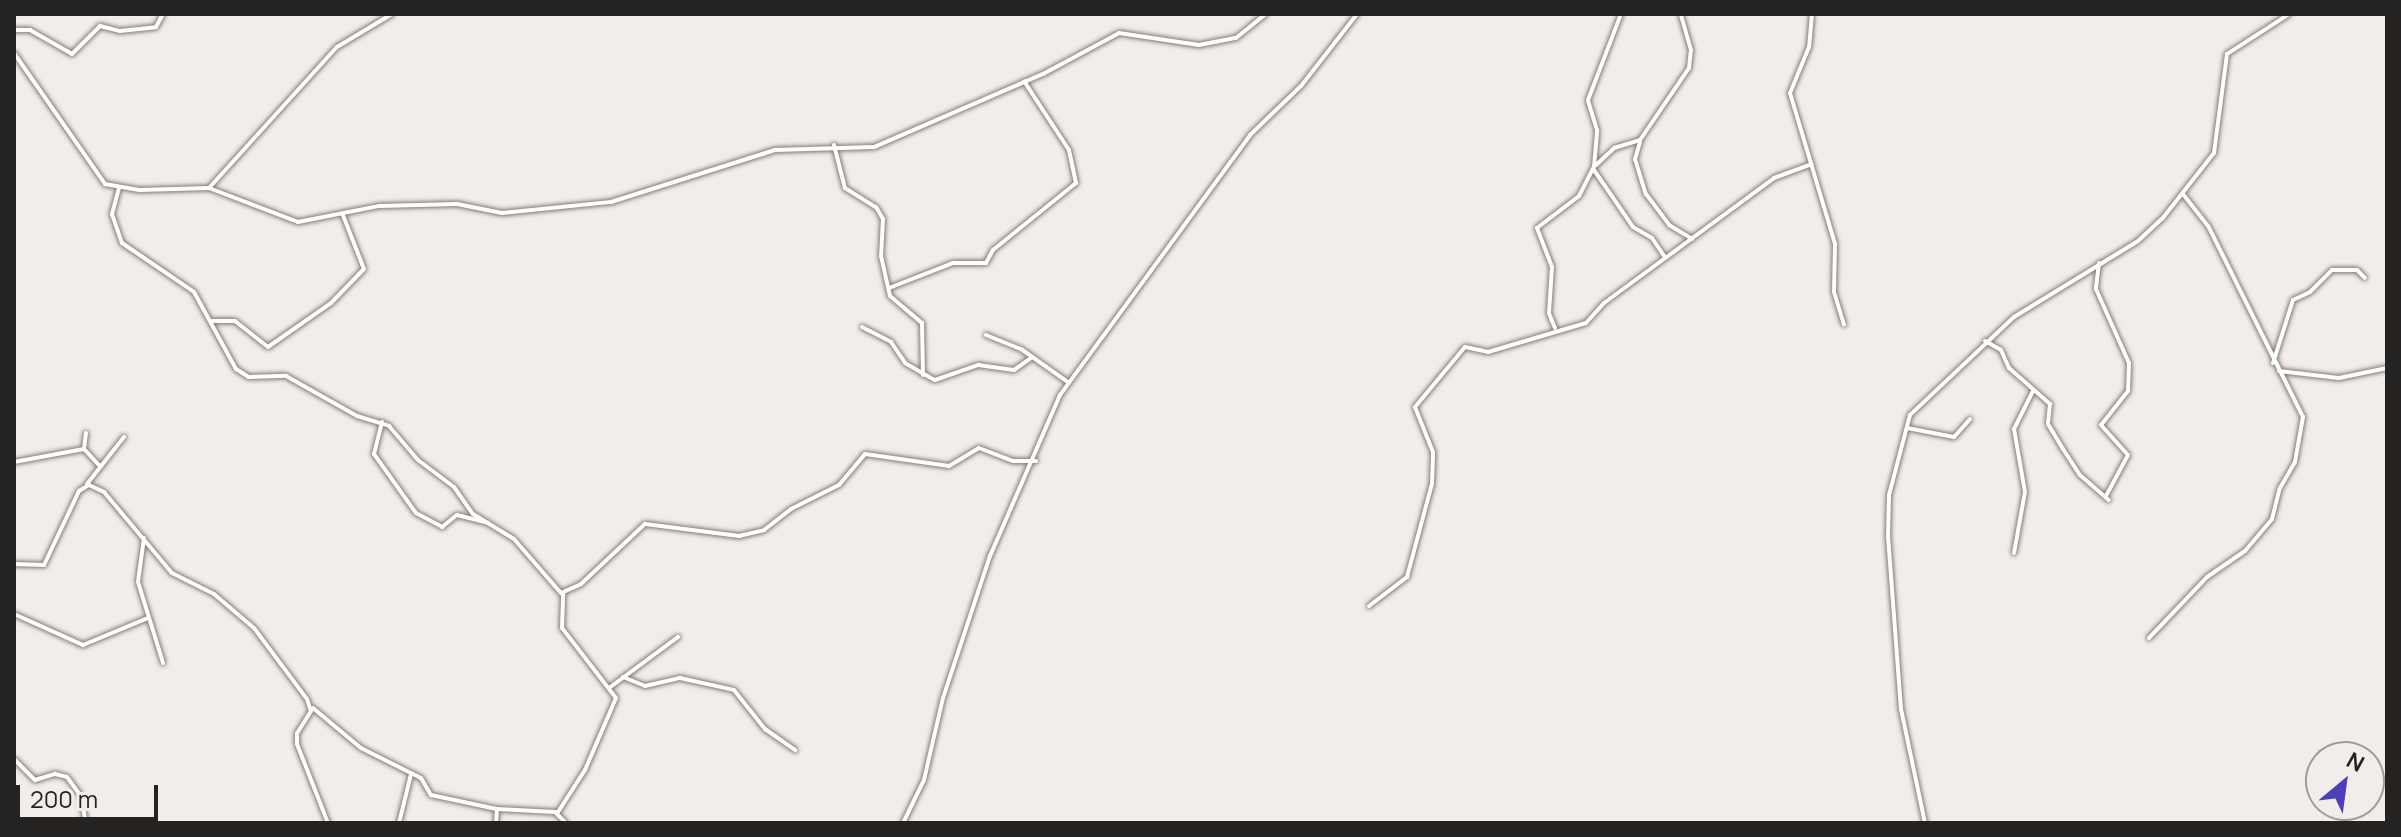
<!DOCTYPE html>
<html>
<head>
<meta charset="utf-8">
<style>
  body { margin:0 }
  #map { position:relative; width:2401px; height:837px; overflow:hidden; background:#f3edea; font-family:Manrope,sans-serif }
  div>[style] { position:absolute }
  .roads { filter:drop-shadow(0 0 2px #827c7a) drop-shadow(0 0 2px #827c7a) }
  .street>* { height:4px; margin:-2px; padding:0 2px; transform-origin:2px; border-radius:2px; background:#fff }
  span { translate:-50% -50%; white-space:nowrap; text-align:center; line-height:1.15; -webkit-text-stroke:6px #f3edea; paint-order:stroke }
  .frame { position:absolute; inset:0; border:16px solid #252322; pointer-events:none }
  .north { position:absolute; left:2305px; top:741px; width:80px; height:80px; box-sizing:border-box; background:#f3edea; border:2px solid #a19c9a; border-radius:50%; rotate:29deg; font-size:22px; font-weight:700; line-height:32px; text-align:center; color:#252322 }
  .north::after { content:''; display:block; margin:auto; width:28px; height:36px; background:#4d3fb7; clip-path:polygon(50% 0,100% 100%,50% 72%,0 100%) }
  .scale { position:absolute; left:16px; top:785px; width:142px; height:36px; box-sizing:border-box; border:4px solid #252322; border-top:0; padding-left:10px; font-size:24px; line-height:28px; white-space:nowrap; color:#252322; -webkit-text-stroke:6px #f3edea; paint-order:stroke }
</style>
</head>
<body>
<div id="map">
  <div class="roads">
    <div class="street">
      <i style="left:1812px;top:14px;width:33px;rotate:95deg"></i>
      <i style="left:1809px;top:47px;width:50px;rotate:112.4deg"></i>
      <i style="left:1790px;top:93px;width:158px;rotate:73.4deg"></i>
      <i style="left:1835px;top:244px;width:48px;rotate:91.2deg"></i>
      <i style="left:1834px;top:292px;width:34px;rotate:73deg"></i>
      <i style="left:14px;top:30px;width:16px"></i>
      <i style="left:30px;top:30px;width:48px;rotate:29.7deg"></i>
      <i style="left:72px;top:54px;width:40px;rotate:-45deg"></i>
      <i style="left:100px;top:26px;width:21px;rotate:14deg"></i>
      <i style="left:120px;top:31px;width:36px;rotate:-6deg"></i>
      <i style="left:156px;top:27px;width:15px;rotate:-62deg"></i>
      <i style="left:14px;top:53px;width:160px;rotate:55.2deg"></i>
      <i style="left:105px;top:184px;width:36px;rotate:10deg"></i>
      <i style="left:140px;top:190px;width:69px;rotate:-1.7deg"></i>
      <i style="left:209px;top:188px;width:95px;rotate:20.9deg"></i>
      <i style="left:298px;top:222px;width:83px;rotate:-11.2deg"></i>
      <i style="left:379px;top:206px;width:78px;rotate:-1.5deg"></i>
      <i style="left:457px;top:204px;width:46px;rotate:11.3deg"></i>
      <i style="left:502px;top:213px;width:110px;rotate:-5.8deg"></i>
      <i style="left:611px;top:202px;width:172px;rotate:-17.6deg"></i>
      <i style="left:775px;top:150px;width:99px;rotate:-1.7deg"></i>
      <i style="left:874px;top:147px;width:184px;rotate:-23.4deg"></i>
      <i style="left:1043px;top:74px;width:86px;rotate:-28.3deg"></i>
      <i style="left:1119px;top:33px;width:81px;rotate:8.5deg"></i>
      <i style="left:1199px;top:45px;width:38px;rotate:-11deg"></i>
      <i style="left:1236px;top:38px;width:38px;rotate:-39deg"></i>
      <i style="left:1640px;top:142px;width:18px;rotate:106deg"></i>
      <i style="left:1635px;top:159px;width:37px;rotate:73deg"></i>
      <i style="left:1646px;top:194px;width:39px;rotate:53deg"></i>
      <i style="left:1669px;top:225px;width:27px;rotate:31deg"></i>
      <i style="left:834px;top:145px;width:44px;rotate:75.7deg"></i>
      <i style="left:845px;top:188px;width:36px;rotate:32deg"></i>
      <i style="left:876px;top:207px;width:14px;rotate:60deg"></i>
      <i style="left:883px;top:219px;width:37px;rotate:93deg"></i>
      <i style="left:881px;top:256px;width:41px;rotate:77.3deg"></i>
      <i style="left:890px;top:296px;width:42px;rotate:40.2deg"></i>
      <i style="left:922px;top:323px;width:52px;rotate:88.9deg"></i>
      <i style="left:1596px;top:165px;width:25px;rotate:-43deg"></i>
      <i style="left:1614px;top:148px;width:27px;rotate:-17deg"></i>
      <i style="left:1640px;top:140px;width:87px;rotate:-55.8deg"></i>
      <i style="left:1689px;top:68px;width:18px;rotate:-84deg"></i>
      <i style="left:1691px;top:50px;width:37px;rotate:-106deg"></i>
      <i style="left:1594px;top:170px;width:69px;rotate:55.6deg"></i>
      <i style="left:1633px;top:227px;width:22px;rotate:30deg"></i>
      <i style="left:1652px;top:238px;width:23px;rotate:56deg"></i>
      <i style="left:119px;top:188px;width:27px;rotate:105deg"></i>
      <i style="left:112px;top:214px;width:31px;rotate:71deg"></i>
      <i style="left:122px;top:243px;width:87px;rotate:34.2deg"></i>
      <i style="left:194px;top:292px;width:88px;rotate:61.4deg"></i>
      <i style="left:236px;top:369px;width:15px;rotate:32deg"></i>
      <i style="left:249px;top:377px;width:37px;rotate:-2deg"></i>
      <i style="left:286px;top:376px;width:81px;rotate:29.4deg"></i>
      <i style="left:357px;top:416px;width:34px;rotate:17deg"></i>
      <i style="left:389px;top:426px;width:45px;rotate:49.5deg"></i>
      <i style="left:418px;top:460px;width:45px;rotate:36.9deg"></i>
      <i style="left:454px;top:487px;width:33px;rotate:55deg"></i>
      <i style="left:473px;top:514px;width:48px;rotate:31.4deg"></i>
      <i style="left:514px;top:539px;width:72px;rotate:49deg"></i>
      <i style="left:561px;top:593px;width:22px;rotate:-24deg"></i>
      <i style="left:581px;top:584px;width:88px;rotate:-43.2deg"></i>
      <i style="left:645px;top:524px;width:95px;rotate:7.3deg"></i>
      <i style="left:739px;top:536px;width:26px;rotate:-13deg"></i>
      <i style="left:764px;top:530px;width:34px;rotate:-38deg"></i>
      <i style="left:791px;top:509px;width:54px;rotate:-26.6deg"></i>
      <i style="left:839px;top:485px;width:40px;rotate:-50deg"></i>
      <i style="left:865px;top:454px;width:85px;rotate:8.1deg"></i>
      <i style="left:949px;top:466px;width:35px;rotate:-31deg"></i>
      <i style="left:979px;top:448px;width:36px;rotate:21deg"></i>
      <i style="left:1013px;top:461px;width:23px"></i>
      <i style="left:209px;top:188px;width:190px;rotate:-47.8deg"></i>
      <i style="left:337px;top:47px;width:64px;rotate:-31deg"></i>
      <i style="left:2099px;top:263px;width:26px;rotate:97deg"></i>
      <i style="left:2096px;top:289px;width:81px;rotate:66deg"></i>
      <i style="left:2129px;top:363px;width:28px;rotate:92deg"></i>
      <i style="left:2128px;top:391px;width:43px;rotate:128.5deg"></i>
      <i style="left:2101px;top:425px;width:40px;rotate:48deg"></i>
      <i style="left:2128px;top:455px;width:47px;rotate:118.2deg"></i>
      <i style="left:889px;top:288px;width:69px;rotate:-21.3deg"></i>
      <i style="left:953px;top:263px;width:33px"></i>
      <i style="left:986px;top:263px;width:15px;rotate:-62deg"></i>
      <i style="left:993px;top:250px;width:107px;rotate:-38.9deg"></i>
      <i style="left:1076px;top:183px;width:34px;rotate:-102deg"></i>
      <i style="left:1069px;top:150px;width:82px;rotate:-123.1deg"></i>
      <i style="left:211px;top:321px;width:24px"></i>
      <i style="left:235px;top:321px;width:42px;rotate:38.2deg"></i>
      <i style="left:268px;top:347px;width:77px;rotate:-34.9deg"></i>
      <i style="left:331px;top:303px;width:47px;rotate:-45.9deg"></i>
      <i style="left:364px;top:269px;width:58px;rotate:-111.3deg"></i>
      <i style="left:862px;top:327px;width:33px;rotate:27deg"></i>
      <i style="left:891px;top:342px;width:25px;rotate:56deg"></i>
      <i style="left:905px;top:363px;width:34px;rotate:30deg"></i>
      <i style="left:935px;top:380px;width:46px;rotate:-19.2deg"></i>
      <i style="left:978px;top:365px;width:36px;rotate:8deg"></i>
      <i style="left:1014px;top:370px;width:21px;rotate:-35deg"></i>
      <i style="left:1555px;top:328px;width:16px;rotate:-112deg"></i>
      <i style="left:1549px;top:313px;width:46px;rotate:-86.3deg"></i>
      <i style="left:1552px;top:267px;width:42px;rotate:-111deg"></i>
      <i style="left:1537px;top:228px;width:53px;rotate:-37.3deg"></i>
      <i style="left:1579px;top:196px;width:33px;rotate:-63deg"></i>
      <i style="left:1594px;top:167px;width:37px;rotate:-85deg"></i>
      <i style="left:1597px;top:130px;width:31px;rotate:-107deg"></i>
      <i style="left:1588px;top:100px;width:92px;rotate:-69deg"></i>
      <i style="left:986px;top:335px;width:38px;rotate:22deg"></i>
      <i style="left:1021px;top:349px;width:57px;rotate:35.1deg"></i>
      <i style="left:1985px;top:341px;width:18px;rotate:29deg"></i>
      <i style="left:2001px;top:350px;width:20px;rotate:66deg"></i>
      <i style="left:2009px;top:368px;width:55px;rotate:41.3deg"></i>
      <i style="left:2050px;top:404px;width:20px;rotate:96deg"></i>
      <i style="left:2048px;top:424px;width:29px;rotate:59deg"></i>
      <i style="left:2063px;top:449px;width:31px;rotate:57deg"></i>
      <i style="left:2080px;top:475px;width:38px;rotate:41deg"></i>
      <i style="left:2273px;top:363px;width:66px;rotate:-72.4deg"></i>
      <i style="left:2293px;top:300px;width:19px;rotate:-25deg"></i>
      <i style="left:2310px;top:292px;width:31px;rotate:-45deg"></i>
      <i style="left:2332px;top:270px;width:25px"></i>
      <i style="left:2357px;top:270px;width:11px;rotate:45deg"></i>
      <i style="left:2279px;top:371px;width:60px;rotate:6.7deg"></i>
      <i style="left:2339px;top:378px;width:49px;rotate:-11.8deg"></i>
      <i style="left:382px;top:422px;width:33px;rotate:104deg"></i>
      <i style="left:374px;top:454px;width:72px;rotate:54.6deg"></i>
      <i style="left:416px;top:513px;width:30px;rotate:28deg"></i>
      <i style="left:442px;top:527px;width:19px;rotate:-39deg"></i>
      <i style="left:457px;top:515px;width:32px;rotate:14deg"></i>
      <i style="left:1907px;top:428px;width:48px;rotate:10.8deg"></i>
      <i style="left:1954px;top:437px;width:24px;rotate:-48deg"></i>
      <i style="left:86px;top:433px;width:16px;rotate:97deg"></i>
      <i style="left:84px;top:449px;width:23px;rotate:47deg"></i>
      <i style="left:14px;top:462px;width:71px;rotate:-10.5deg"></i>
      <i style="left:87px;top:484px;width:60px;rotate:-51.8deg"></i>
      <i style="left:144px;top:538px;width:44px;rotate:97.8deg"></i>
      <i style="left:138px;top:582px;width:85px;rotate:72.8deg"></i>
      <i style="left:2014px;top:553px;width:62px;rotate:-79.8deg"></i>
      <i style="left:2025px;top:492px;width:64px;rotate:-99.9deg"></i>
      <i style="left:2014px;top:429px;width:42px;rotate:-63.4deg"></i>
      <i style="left:14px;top:564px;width:30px;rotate:2deg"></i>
      <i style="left:44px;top:565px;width:82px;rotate:-64.7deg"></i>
      <i style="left:79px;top:491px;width:12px;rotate:-31deg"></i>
      <i style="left:89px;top:485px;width:17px;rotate:25deg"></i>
      <i style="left:104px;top:492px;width:106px;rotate:50deg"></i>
      <i style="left:172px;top:573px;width:47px;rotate:26.6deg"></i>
      <i style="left:214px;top:594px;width:52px;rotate:40.4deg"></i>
      <i style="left:254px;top:628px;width:89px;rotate:53.3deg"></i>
      <i style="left:307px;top:699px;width:13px;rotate:72deg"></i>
      <i style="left:311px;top:711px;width:26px;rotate:122deg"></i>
      <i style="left:297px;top:733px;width:11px;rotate:90deg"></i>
      <i style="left:297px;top:744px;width:85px;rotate:68.6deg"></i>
      <i style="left:1369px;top:606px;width:48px;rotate:-37.3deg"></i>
      <i style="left:1407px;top:577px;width:96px;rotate:-75deg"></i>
      <i style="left:1432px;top:484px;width:32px;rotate:-88deg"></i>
      <i style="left:1433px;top:452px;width:48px;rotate:-111.8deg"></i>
      <i style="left:1415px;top:407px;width:78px;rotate:-50.2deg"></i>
      <i style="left:1465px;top:347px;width:24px;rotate:12deg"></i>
      <i style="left:1488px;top:352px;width:102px;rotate:-16.5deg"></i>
      <i style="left:1586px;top:323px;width:27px;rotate:-48deg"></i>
      <i style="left:1604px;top:303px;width:211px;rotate:-36.3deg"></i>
      <i style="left:1774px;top:178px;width:40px;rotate:-20.2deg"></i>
      <i style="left:14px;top:614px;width:76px;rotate:24.2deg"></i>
      <i style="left:83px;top:645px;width:70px;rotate:-22.6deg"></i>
      <i style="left:2149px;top:638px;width:84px;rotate:-46.4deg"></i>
      <i style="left:2207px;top:577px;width:46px;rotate:-34.4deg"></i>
      <i style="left:2245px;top:551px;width:42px;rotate:-49.8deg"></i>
      <i style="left:2272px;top:519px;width:32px;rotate:-76deg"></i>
      <i style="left:2280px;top:488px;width:30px;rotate:-60deg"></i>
      <i style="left:2295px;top:462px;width:46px;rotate:-79.9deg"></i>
      <i style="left:2303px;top:417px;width:213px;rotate:-116.4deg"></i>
      <i style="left:2208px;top:226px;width:41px;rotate:-128deg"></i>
      <i style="left:623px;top:677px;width:24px;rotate:22deg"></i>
      <i style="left:645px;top:686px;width:36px;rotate:-13deg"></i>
      <i style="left:680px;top:678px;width:55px;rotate:12.5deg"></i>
      <i style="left:734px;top:690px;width:50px;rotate:51.5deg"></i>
      <i style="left:765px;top:729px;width:37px;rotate:35deg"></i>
      <i style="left:609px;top:688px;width:86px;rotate:-36.5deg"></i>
      <i style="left:313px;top:708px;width:62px;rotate:39.8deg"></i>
      <i style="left:361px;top:748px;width:67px;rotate:26.6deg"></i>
      <i style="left:421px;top:778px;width:20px;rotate:60deg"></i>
      <i style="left:431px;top:795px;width:67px;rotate:12deg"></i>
      <i style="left:497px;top:809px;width:58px;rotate:3deg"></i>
      <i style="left:555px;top:812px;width:16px;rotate:45deg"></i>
      <i style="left:14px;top:759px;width:30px;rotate:45deg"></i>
      <i style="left:35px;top:780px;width:21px;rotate:-17deg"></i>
      <i style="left:55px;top:774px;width:12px;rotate:14deg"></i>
      <i style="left:67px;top:777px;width:24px;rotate:54deg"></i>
      <i style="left:81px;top:796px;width:27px;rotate:80deg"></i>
      <i style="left:558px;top:812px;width:50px;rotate:-57.3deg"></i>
      <i style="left:585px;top:770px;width:78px;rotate:-66.7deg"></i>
      <i style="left:616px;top:698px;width:88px;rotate:-127.6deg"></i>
      <i style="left:562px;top:628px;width:35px;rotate:-88deg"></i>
      <i style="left:399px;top:823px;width:50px;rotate:-76.2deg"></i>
      <i style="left:496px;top:823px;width:14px;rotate:-86deg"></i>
      <i style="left:903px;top:823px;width:48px;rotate:-64deg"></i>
      <i style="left:924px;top:780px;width:84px;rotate:-77deg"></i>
      <i style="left:943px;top:698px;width:150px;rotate:-71.7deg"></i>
      <i style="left:990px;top:556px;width:176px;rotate:-66.5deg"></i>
      <i style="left:1060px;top:395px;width:322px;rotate:-53.8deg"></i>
      <i style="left:1250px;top:135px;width:71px;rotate:-43.9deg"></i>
      <i style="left:1301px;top:86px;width:91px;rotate:-52.1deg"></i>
      <i style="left:1925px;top:823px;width:116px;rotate:-101.9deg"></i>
      <i style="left:1901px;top:709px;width:173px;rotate:-94.3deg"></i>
      <i style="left:1888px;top:536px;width:41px;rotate:-88.6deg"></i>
      <i style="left:1889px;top:495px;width:83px;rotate:-75.3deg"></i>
      <i style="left:1910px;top:415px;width:143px;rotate:-43.3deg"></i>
      <i style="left:2014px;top:317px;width:145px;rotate:-31.5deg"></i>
      <i style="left:2138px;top:241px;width:33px;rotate:-43deg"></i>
      <i style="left:2162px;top:219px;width:84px;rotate:-51.8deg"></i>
      <i style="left:2214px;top:153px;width:100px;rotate:-82.5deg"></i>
      <i style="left:2227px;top:54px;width:74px;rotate:-32.8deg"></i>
    </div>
  </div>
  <div class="frame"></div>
  <div class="north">N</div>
  <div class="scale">200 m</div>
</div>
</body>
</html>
